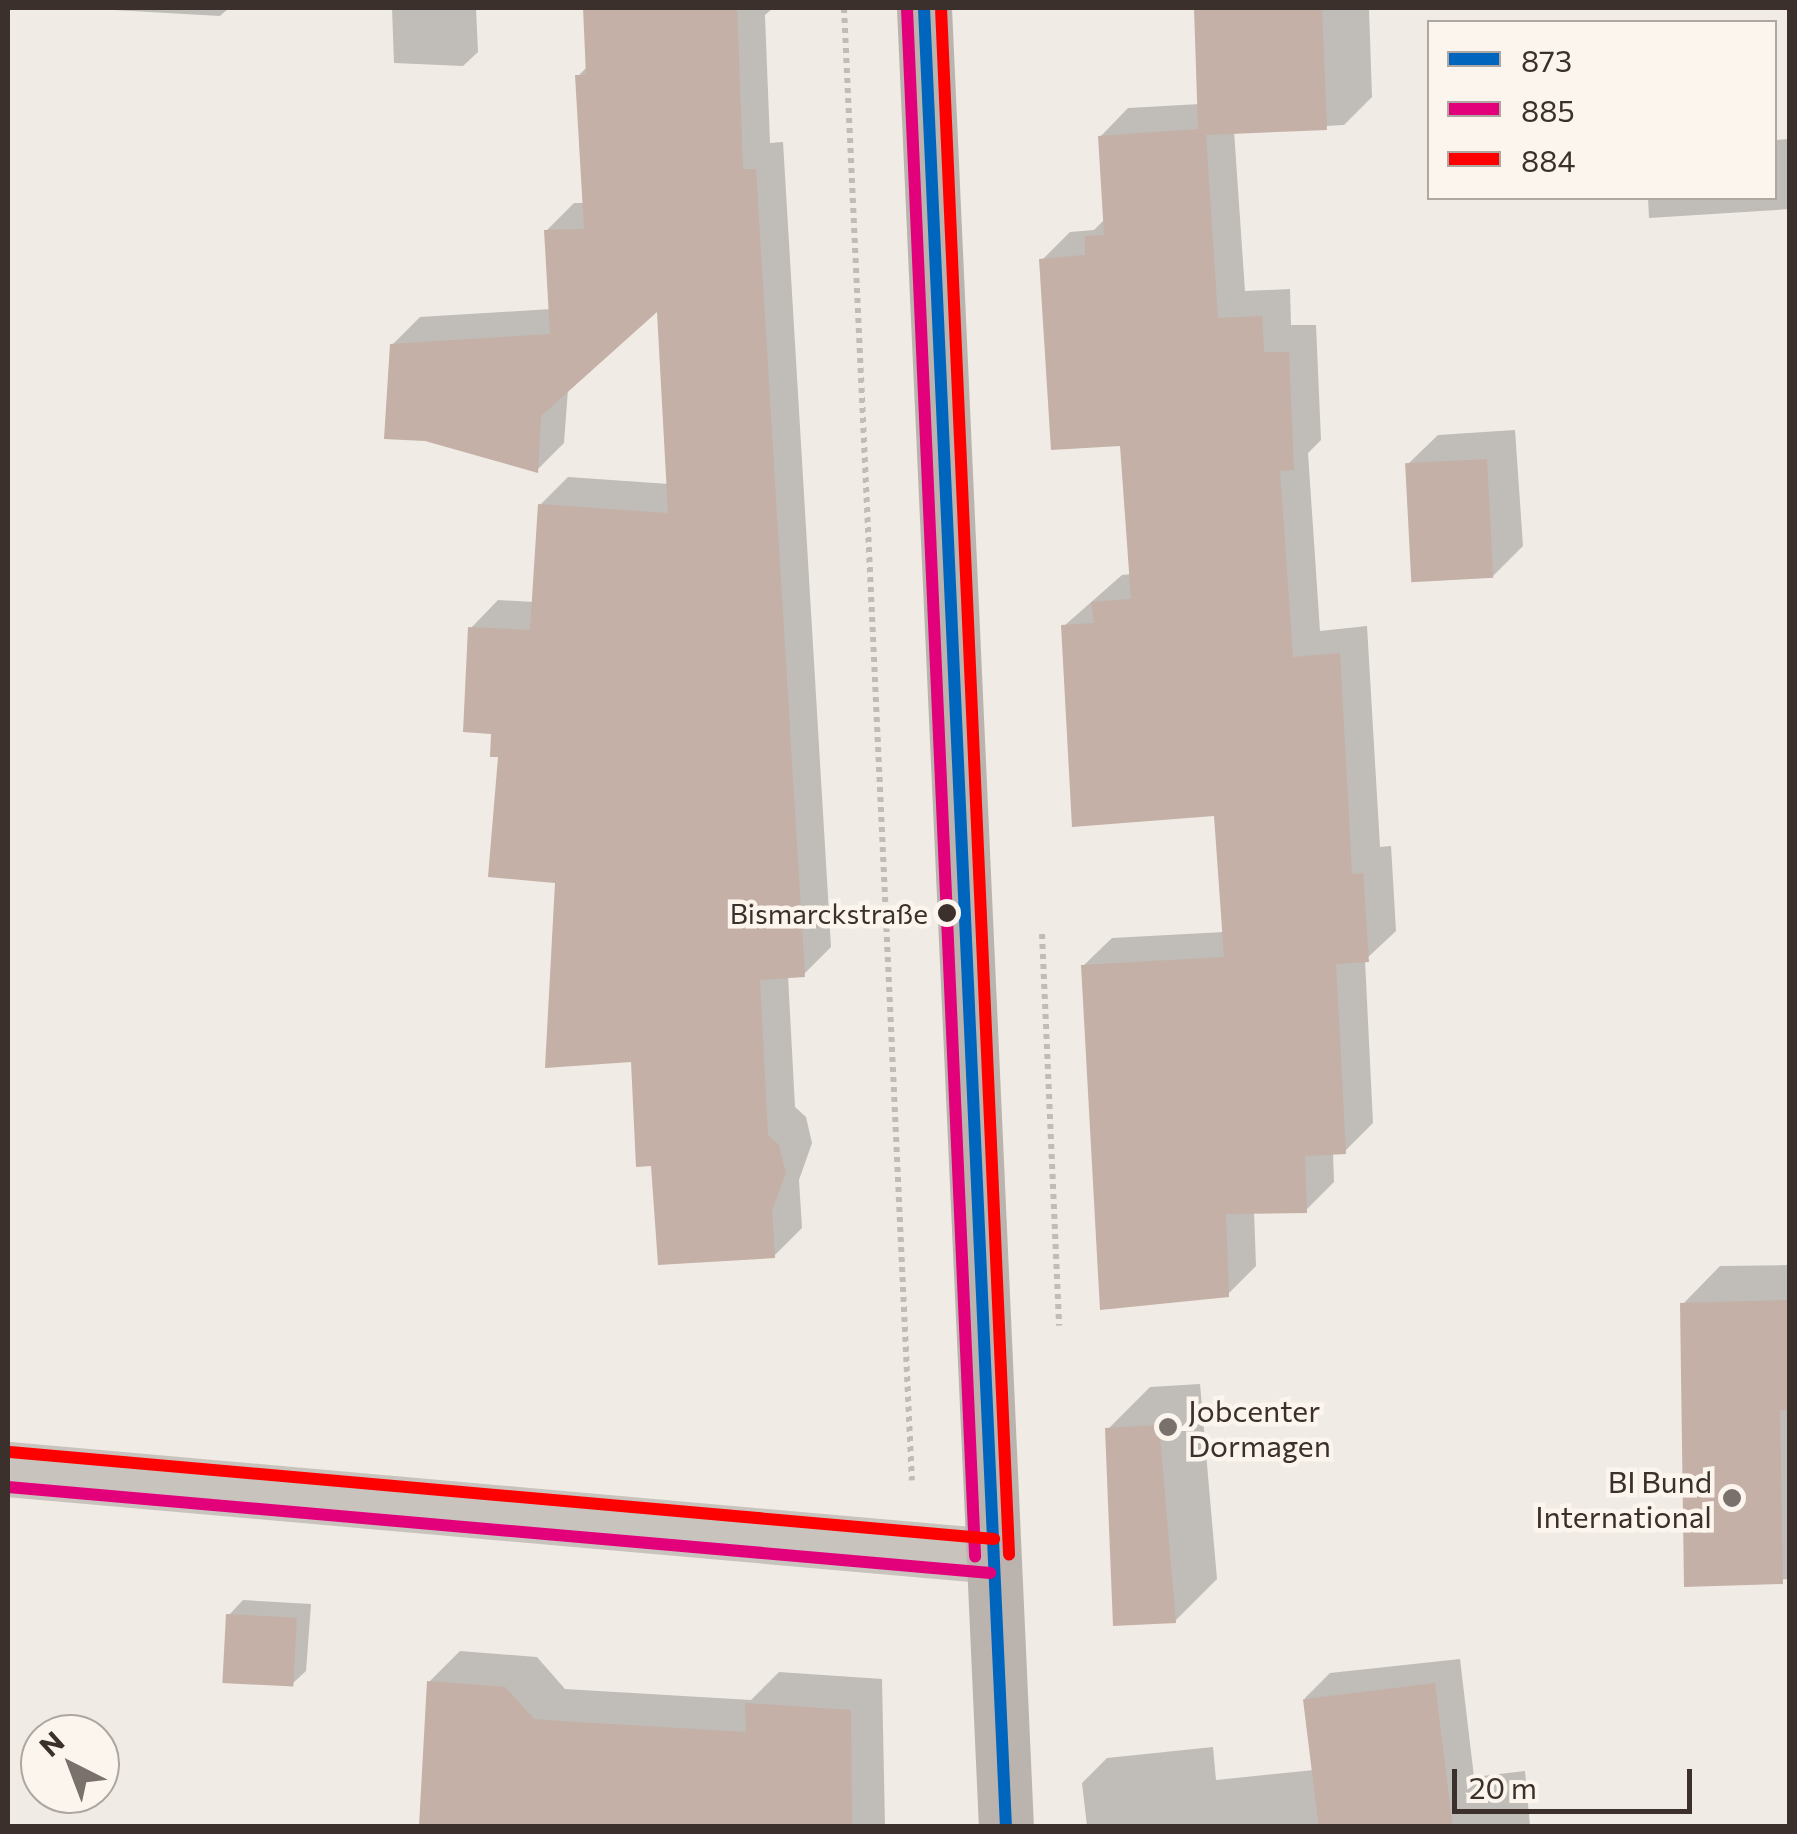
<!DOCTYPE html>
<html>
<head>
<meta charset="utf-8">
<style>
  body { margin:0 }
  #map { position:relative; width:1797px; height:1834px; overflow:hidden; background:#f0ebe5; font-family:Commissioner,sans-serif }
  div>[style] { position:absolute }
  .shadow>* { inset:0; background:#0003 }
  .building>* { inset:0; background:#c4b0a6; transform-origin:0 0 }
  .path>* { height:6px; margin-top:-3px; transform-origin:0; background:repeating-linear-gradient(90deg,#c2bcb6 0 5px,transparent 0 10px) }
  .street>* { height:55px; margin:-27.5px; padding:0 27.5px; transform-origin:27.5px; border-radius:27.5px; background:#c9c3be }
  .secondary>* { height:55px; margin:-27.5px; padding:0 27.5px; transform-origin:27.5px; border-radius:27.5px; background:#bab3ae }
  .bus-1>* { height:12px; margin:-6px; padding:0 6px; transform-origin:6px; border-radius:6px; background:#0065bd }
  .bus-2>* { height:12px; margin:-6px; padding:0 6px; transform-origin:6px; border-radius:6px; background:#e3007b }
  .bus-3>* { height:12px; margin:-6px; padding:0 6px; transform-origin:6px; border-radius:6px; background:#f00 }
  .dots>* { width:28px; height:28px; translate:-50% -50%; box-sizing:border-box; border:5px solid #fbf5ee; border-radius:50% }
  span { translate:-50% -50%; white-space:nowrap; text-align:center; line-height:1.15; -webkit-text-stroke:9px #fbf5ee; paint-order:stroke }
  .bus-label { font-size:28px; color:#3b302b }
  .right { translate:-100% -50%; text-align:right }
  .poi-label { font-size:30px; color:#3b302b }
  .left { translate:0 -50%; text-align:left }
  .frame { position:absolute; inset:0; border:10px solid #3b302b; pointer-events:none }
  .legend { position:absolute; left:1427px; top:20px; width:350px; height:180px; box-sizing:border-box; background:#fbf5ee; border:2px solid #aea6a0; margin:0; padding:12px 18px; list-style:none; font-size:30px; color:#3b302b }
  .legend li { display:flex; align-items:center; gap:20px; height:50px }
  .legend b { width:50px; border:2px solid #aea6a0 }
  .north { position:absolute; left:20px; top:1714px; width:100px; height:100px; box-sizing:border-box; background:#fbf5ee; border:2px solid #aea6a0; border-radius:50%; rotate:318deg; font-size:28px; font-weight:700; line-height:40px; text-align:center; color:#3b302b }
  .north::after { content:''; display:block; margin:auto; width:35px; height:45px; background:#7a716c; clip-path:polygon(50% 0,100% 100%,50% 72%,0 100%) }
  .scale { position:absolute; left:1452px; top:1769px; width:240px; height:45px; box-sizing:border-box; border:5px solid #3b302b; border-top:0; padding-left:12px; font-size:30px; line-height:35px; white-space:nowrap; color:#3b302b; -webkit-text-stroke:8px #fbf5ee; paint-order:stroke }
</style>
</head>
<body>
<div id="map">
  <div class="shadow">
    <i style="clip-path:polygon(78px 8px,229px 8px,220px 16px)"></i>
    <i style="clip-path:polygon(392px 8px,476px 8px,478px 52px,463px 66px,394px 63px)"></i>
    <i style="clip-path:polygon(586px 8px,773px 8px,765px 15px,770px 143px,783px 142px,831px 947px,803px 975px,788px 976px,795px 1107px,806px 1117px,812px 1143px,799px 1180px,802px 1228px,774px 1256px,654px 1163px,633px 1059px,501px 755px,471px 628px,498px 600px,534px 602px,540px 505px,568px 477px,669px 484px,660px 306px,568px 389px,564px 443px,537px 470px,392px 345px,420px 317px,551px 309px,546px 231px,574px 203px,585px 203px,578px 76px,588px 66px)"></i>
    <i style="clip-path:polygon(1197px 8px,1369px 8px,1372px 97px,1344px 125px,1234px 131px,1245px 291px,1290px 289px,1291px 325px,1316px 325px,1321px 440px,1308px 453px,1320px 631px,1367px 626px,1380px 847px,1391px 846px,1396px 931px,1365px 960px,1373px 1123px,1345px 1151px,1333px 1152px,1334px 1182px,1306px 1210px,1254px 1211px,1256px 1266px,1228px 1294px,1083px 966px,1112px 938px,1224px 932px,1216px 814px,1064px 626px,1122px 575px,1132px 574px,1123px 443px,1042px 260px,1070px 232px,1094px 230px,1105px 219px,1100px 137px,1128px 108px,1200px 104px)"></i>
    <i style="clip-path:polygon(1790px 139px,1790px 209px,1649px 218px,1648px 198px,1774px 198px,1774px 140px)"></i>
    <i style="clip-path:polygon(1515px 430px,1523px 546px,1493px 576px,1408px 464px,1438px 435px)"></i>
    <i style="clip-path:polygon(1790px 1265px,1790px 1579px,1686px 1584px,1683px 1304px,1720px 1266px)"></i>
    <i style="clip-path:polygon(1200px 1384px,1217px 1579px,1175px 1621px,1108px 1429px,1150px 1387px)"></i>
    <i style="clip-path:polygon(243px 1600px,311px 1604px,306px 1671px,291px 1685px,229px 1615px)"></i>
    <i style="clip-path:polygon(460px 1651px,537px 1657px,565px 1689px,751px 1700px,779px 1672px,882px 1679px,885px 1826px,421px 1826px,429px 1682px)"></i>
    <i style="clip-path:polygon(1460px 1659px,1474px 1777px,1525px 1771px,1530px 1826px,1087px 1826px,1082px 1783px,1107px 1758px,1213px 1747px,1216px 1780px,1314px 1770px,1305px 1698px,1330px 1673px)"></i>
  </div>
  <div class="building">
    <i style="clip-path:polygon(583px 8px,737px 8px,743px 169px,756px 169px,805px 977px,760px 980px,768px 1135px,779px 1145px,786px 1173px,772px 1210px,775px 1258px,658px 1265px,651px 1166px,636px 1167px,631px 1062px,545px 1068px,555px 883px,488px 877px,498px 757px,490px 757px,491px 734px,463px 732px,468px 627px,530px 630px,538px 504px,668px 513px,657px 312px,541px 416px,538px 473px,425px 441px,384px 439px,390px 344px,550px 334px,544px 230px,584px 229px,575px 75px,586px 75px)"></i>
    <i style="clip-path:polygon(1194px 8px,1322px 8px,1327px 130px,1206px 135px,1218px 318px,1262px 316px,1264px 352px,1289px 352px,1294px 470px,1280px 471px,1293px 657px,1340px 653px,1352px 874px,1363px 873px,1369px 962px,1336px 964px,1346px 1154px,1305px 1156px,1307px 1213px,1226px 1214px,1229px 1297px,1100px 1310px,1081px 965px,1224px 957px,1214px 816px,1072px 827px,1061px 625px,1094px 623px,1091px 602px,1131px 599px,1120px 446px,1051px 450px,1039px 259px,1085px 255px,1085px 236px,1104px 235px,1098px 136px,1198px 129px)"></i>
    <i style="left:1487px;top:459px;width:119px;height:82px;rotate:87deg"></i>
    <i style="clip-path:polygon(1790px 1300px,1790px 1410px,1780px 1410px,1783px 1584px,1684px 1587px,1680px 1303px)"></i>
    <i style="clip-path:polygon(1159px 1425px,1176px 1623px,1113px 1626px,1105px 1428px)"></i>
    <i style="left:226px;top:1614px;width:71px;height:69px;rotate:3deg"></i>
    <i style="clip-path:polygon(427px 1681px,505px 1687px,534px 1719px,560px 1721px,746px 1732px,745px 1703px,851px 1710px,852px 1826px,419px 1826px)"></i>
    <i style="left:1435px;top:1683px;width:144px;height:133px;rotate:83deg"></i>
  </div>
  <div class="path">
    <i style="left:844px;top:8px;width:1474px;rotate:87.36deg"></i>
    <i style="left:1042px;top:934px;width:392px;rotate:87.5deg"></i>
  </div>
  <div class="street">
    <i style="left:8px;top:1469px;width:988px;rotate:5.05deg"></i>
  </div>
  <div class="secondary">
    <i style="left:924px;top:8px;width:1820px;rotate:87.42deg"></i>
  </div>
  <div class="bus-1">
    <i style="left:924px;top:8px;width:1820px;rotate:87.42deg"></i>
  </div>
  <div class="bus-2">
    <i style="left:907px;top:9px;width:1549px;rotate:87.48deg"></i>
    <i style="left:8px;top:1487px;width:986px;rotate:5deg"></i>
  </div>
  <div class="bus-3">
    <i style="left:941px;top:8px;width:1548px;rotate:87.48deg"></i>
    <i style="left:10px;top:1452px;width:988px;rotate:5.05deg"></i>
  </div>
  <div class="dots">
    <i style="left:947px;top:913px;background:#3b302b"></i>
    <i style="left:1168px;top:1427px;background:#7a716c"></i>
    <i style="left:1732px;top:1498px;background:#7a716c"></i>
  </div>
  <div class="bus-label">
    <span class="right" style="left:928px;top:913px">Bismarckstraße</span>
  </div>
  <div class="poi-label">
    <span class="left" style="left:1188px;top:1427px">Jobcenter<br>Dormagen</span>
    <span class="right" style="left:1712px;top:1498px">BI Bund<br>International</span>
  </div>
  <div class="frame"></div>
  <ul class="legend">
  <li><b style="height:12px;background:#0065bd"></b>873</li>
  <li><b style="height:12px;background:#e3007b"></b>885</li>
  <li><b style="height:12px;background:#f00"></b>884</li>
  </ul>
  <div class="north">N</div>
  <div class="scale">20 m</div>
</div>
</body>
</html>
